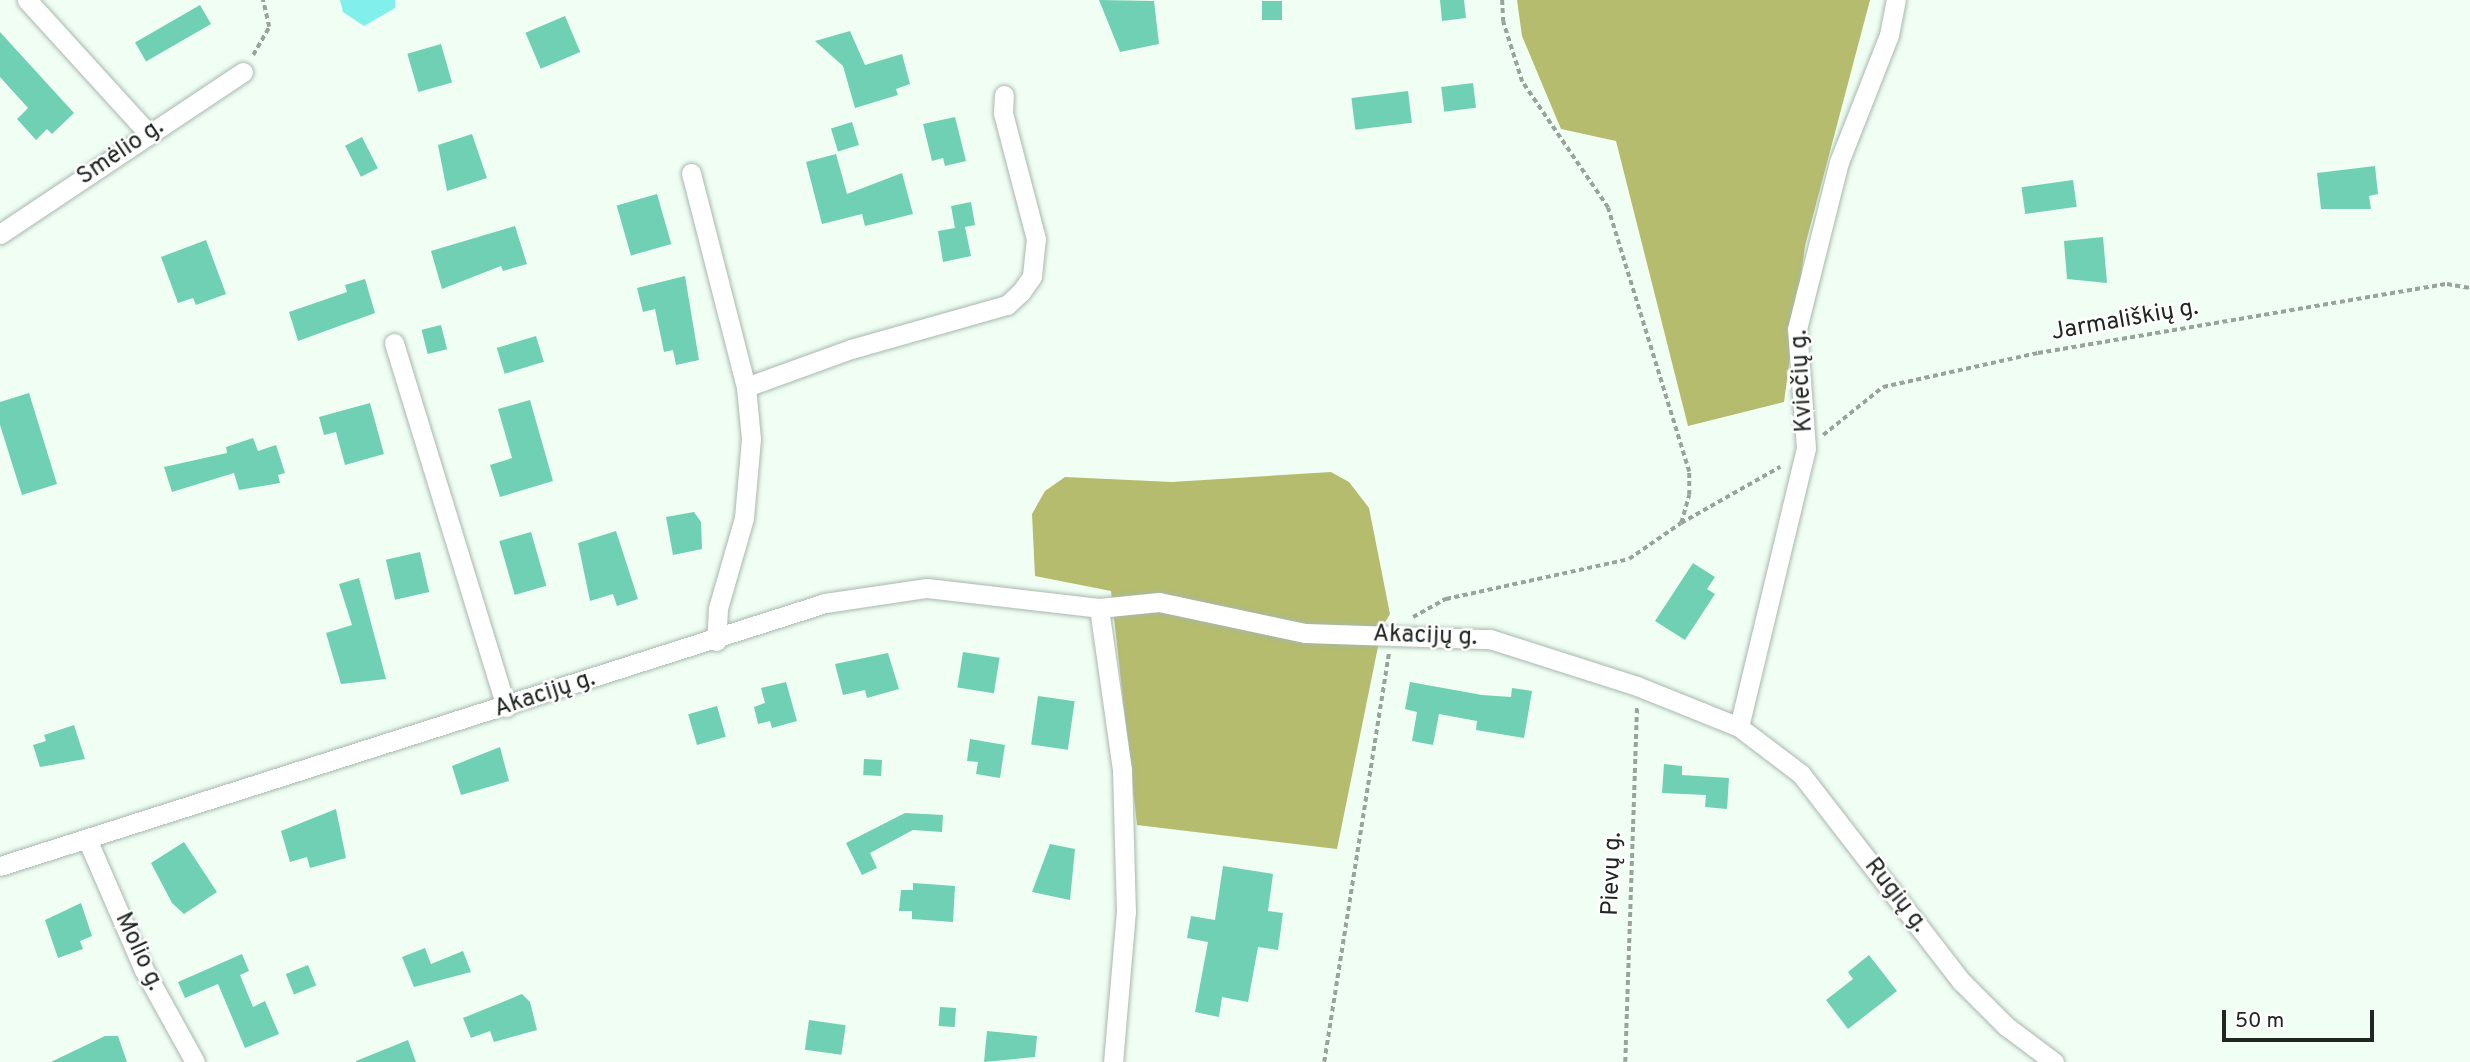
<!DOCTYPE html>
<html>
<head>
<meta charset="utf-8">
<style>
  body { margin:0 }
  #map { position:relative; width:2470px; height:1062px; overflow:hidden; background:#f0fef4; font-family:Overpass,sans-serif }
  div>[style] { position:absolute }
  .forest>* { inset:0; background:#b5bc6d }
  .water>* { inset:0; background:#81efeb }
  .building>* { inset:0; background:#6fd0b4; transform-origin:0 0 }
  .path>* { height:3.5px; margin-top:-1.75px; transform-origin:0; background:repeating-linear-gradient(90deg,#99a39b 0 5px,transparent 0 8.5px) }
  .roads { filter:drop-shadow(0 0 2px #a7b8ab) drop-shadow(0 0 2px #a7b8ab) }
  .street>* { height:19px; margin:-9.5px; padding:0 9.5px; transform-origin:9.5px; border-radius:9.5px; background:#fff }
  span { translate:-50% -50%; white-space:nowrap; text-align:center; line-height:1.15; -webkit-text-stroke:5px #fff; paint-order:stroke }
  .street-label { font-size:24px; color:#202621 }
  .scale { position:absolute; left:2222px; top:1010px; width:152px; height:32px; box-sizing:border-box; border:4px solid #202621; border-top:0; padding-left:9px; font-size:21px; line-height:24px; white-space:nowrap; color:#202621; -webkit-text-stroke:5px #fff; paint-order:stroke }
</style>
</head>
<body>
<div id="map">
  <div class="forest">
    <i style="clip-path:polygon(1517px 0,1870px 0,1805px 246px,1784px 402px,1688px 426px,1616px 141px,1561px 129px,1522px 36px)"></i>
    <i style="clip-path:polygon(1331px 472px,1349px 482px,1369px 508px,1390px 614px,1382px 627px,1337px 849px,1137px 825px,1111px 591px,1035px 576px,1032px 514px,1045px 491px,1065px 477px,1172px 482px)"></i>
  </div>
  <div class="water">
    <i style="clip-path:polygon(340px 0,395px 0,395px 8px,364px 26px,343px 12px)"></i>
  </div>
  <div class="building">
    <i style="clip-path:polygon(1099px 0,1154px 1px,1159px 44px,1120px 52px)"></i>
    <i style="clip-path:polygon(1440px 0,1464px 0,1466px 18px,1442px 21px)"></i>
    <i style="left:1282px;top:1px;width:19px;height:20px;rotate:90deg"></i>
    <i style="left:200px;top:5px;width:22px;height:75px;rotate:60deg"></i>
    <i style="left:565px;top:16px;width:39px;height:43px;rotate:67deg"></i>
    <i style="clip-path:polygon(850px 31px,865px 65px,902px 54px,910px 84px,896px 89px,898px 95px,855px 108px,843px 66px,815px 41px)"></i>
    <i style="clip-path:polygon(0 32px,74px 113px,52px 134px,47px 129px,36px 140px,17px 119px,28px 108px,0 77px)"></i>
    <i style="left:441px;top:44px;width:40px;height:35px;rotate:74deg"></i>
    <i style="left:1473px;top:83px;width:25px;height:32px;rotate:83deg"></i>
    <i style="left:1408px;top:91px;width:32px;height:57px;rotate:83deg"></i>
    <i style="clip-path:polygon(955px 117px,966px 161px,945px 166px,943px 158px,932px 161px,923px 124px)"></i>
    <i style="left:852px;top:122px;width:24px;height:22px;rotate:73deg"></i>
    <i style="clip-path:polygon(472px 134px,487px 178px,447px 191px,438px 145px)"></i>
    <i style="left:362px;top:137px;width:35px;height:19px;rotate:63deg"></i>
    <i style="clip-path:polygon(836px 154px,847px 194px,902px 173px,913px 214px,865px 226px,862px 214px,822px 224px,806px 162px)"></i>
    <i style="clip-path:polygon(2375px 166px,2378px 194px,2369px 196px,2371px 209px,2321px 209px,2317px 173px)"></i>
    <i style="left:2073px;top:180px;width:27px;height:52px;rotate:82deg"></i>
    <i style="left:657px;top:194px;width:52px;height:42px;rotate:74deg"></i>
    <i style="clip-path:polygon(971px 202px,975px 225px,965px 227px,971px 256px,943px 262px,938px 231px,955px 228px,951px 206px)"></i>
    <i style="clip-path:polygon(515px 226px,527px 264px,503px 271px,501px 266px,442px 289px,431px 251px)"></i>
    <i style="clip-path:polygon(2103px 237px,2107px 283px,2067px 279px,2064px 241px)"></i>
    <i style="clip-path:polygon(206px 240px,226px 294px,196px 305px,193px 298px,178px 303px,161px 257px)"></i>
    <i style="clip-path:polygon(685px 276px,699px 360px,676px 365px,673px 350px,664px 352px,655px 309px,643px 312px,637px 288px)"></i>
    <i style="clip-path:polygon(365px 279px,375px 313px,298px 341px,289px 312px,347px 292px,345px 285px)"></i>
    <i style="left:441px;top:325px;width:25px;height:20px;rotate:76deg"></i>
    <i style="left:536px;top:336px;width:27px;height:41px;rotate:73deg"></i>
    <i style="clip-path:polygon(29px 393px,57px 484px,22px 495px,0 425px,0 402px)"></i>
    <i style="clip-path:polygon(530px 400px,553px 481px,500px 497px,490px 465px,512px 458px,498px 409px)"></i>
    <i style="clip-path:polygon(370px 403px,384px 454px,345px 465px,336px 432px,324px 435px,319px 417px)"></i>
    <i style="clip-path:polygon(253px 438px,258px 451px,276px 445px,285px 473px,278px 475px,280px 483px,239px 490px,234px 473px,172px 492px,164px 467px,227px 453px,226px 447px)"></i>
    <i style="clip-path:polygon(694px 512px,701px 522px,702px 549px,673px 555px,666px 517px)"></i>
    <i style="clip-path:polygon(616px 531px,638px 599px,617px 606px,613px 594px,590px 601px,578px 543px)"></i>
    <i style="left:531px;top:532px;width:56px;height:33px;rotate:74deg"></i>
    <i style="left:420px;top:552px;width:41px;height:35px;rotate:77deg"></i>
    <i style="clip-path:polygon(1693px 563px,1715px 577px,1707px 589px,1715px 594px,1685px 640px,1655px 621px)"></i>
    <i style="clip-path:polygon(359px 578px,386px 679px,341px 684px,326px 633px,352px 625px,339px 584px)"></i>
    <i style="left:963px;top:652px;width:37px;height:36px;rotate:9deg"></i>
    <i style="clip-path:polygon(888px 653px,899px 689px,867px 698px,865px 690px,843px 695px,835px 664px)"></i>
    <i style="clip-path:polygon(786px 682px,797px 721px,772px 728px,770px 721px,758px 724px,754px 707px,765px 703px,761px 688px)"></i>
    <i style="clip-path:polygon(1410px 682px,1482px 695px,1511px 697px,1512px 688px,1532px 691px,1524px 738px,1476px 730px,1477px 721px,1439px 714px,1433px 745px,1412px 741px,1417px 712px,1405px 709px)"></i>
    <i style="left:1038px;top:696px;width:37px;height:49px;rotate:8deg"></i>
    <i style="left:717px;top:706px;width:32px;height:30px;rotate:74deg"></i>
    <i style="clip-path:polygon(74px 725px,85px 759px,40px 767px,33px 745px,46px 741px,44px 735px)"></i>
    <i style="clip-path:polygon(970px 739px,1005px 745px,1000px 778px,976px 774px,978px 762px,967px 761px)"></i>
    <i style="clip-path:polygon(500px 747px,509px 781px,461px 795px,452px 766px)"></i>
    <i style="left:864px;top:759px;width:18px;height:16px;rotate:3deg"></i>
    <i style="clip-path:polygon(1664px 764px,1682px 766px,1682px 775px,1729px 778px,1727px 809px,1705px 807px,1706px 795px,1662px 793px)"></i>
    <i style="clip-path:polygon(336px 809px,346px 858px,310px 868px,307px 857px,290px 862px,281px 831px)"></i>
    <i style="clip-path:polygon(905px 813px,943px 815px,942px 832px,913px 830px,870px 853px,877px 868px,862px 875px,846px 843px)"></i>
    <i style="clip-path:polygon(184px 842px,217px 892px,184px 914px,172px 903px,151px 863px)"></i>
    <i style="clip-path:polygon(1050px 844px,1075px 849px,1070px 900px,1032px 892px)"></i>
    <i style="clip-path:polygon(1223px 866px,1273px 874px,1268px 911px,1283px 913px,1278px 950px,1258px 947px,1248px 1002px,1222px 997px,1219px 1017px,1195px 1012px,1208px 942px,1187px 938px,1191px 916px,1215px 920px)"></i>
    <i style="clip-path:polygon(913px 883px,955px 886px,953px 922px,912px 919px,912px 911px,899px 911px,901px 890px,913px 890px)"></i>
    <i style="clip-path:polygon(81px 903px,92px 936px,80px 941px,83px 949px,58px 958px,45px 920px)"></i>
    <i style="clip-path:polygon(425px 948px,431px 964px,463px 951px,471px 972px,414px 987px,402px 957px)"></i>
    <i style="clip-path:polygon(242px 954px,249px 971px,240px 975px,253px 1007px,265px 1001px,279px 1034px,245px 1048px,218px 984px,185px 998px,178px 982px)"></i>
    <i style="clip-path:polygon(1869px 955px,1897px 991px,1848px 1029px,1826px 1000px,1853px 979px,1848px 972px)"></i>
    <i style="left:308px;top:965px;width:22px;height:24px;rotate:68deg"></i>
    <i style="clip-path:polygon(522px 994px,530px 1002px,537px 1030px,494px 1042px,490px 1031px,471px 1038px,463px 1018px)"></i>
    <i style="left:940px;top:1007px;width:16px;height:19px;rotate:4deg"></i>
    <i style="left:809px;top:1020px;width:37px;height:30px;rotate:8deg"></i>
    <i style="clip-path:polygon(987px 1031px,1037px 1036px,1035px 1057px,984px 1062px)"></i>
    <i style="clip-path:polygon(105px 1036px,118px 1036px,127px 1062px,51px 1062px)"></i>
    <i style="clip-path:polygon(408px 1040px,416px 1062px,356px 1062px,356px 1061px)"></i>
  </div>
  <div class="path">
    <i style="left:253px;top:55px;width:32px;rotate:-60deg"></i>
    <i style="left:269px;top:27px;width:28px;rotate:-103deg"></i>
    <i style="left:1823px;top:435px;width:77px;rotate:-38.7deg"></i>
    <i style="left:1883px;top:387px;width:159px;rotate:-12.4deg"></i>
    <i style="left:2038px;top:353px;width:415px;rotate:-9.6deg"></i>
    <i style="left:2447px;top:284px;width:23px;rotate:10deg"></i>
    <i style="left:1681px;top:523px;width:114px;rotate:-29.5deg"></i>
    <i style="left:1413px;top:617px;width:38px;rotate:-29deg"></i>
    <i style="left:1446px;top:599px;width:187px;rotate:-12.3deg"></i>
    <i style="left:1629px;top:559px;width:63px;rotate:-34.7deg"></i>
    <i style="left:1681px;top:523px;width:29px;rotate:-74deg"></i>
    <i style="left:1689px;top:495px;width:23px;rotate:-90deg"></i>
    <i style="left:1689px;top:472px;width:276px;rotate:-107.1deg"></i>
    <i style="left:1608px;top:208px;width:153px;rotate:-124.3deg"></i>
    <i style="left:1522px;top:82px;width:63px;rotate:-107.6deg"></i>
    <i style="left:1503px;top:22px;width:22px;rotate:-93deg"></i>
    <i style="left:1324px;top:1062px;width:414px;rotate:-81deg"></i>
    <i style="left:1625px;top:1062px;width:356px;rotate:-88.1deg"></i>
  </div>
  <div class="roads">
    <div class="street">
      <i style="left:27px;top:0;width:181px;rotate:47.7deg"></i>
      <i style="left:691px;top:173px;width:221px;rotate:75.6deg"></i>
      <i style="left:746px;top:387px;width:52px;rotate:84.5deg"></i>
      <i style="left:751px;top:439px;width:79px;rotate:95.1deg"></i>
      <i style="left:744px;top:518px;width:94px;rotate:106.1deg"></i>
      <i style="left:718px;top:608px;width:33px;rotate:93deg"></i>
      <i style="left:0;top:234px;width:292px;rotate:-33.7deg"></i>
      <i style="left:394px;top:343px;width:381px;rotate:72.9deg"></i>
      <i style="left:746px;top:387px;width:112px;rotate:-19.9deg"></i>
      <i style="left:851px;top:349px;width:162px;rotate:-15.8deg"></i>
      <i style="left:1007px;top:305px;width:19px;rotate:-43deg"></i>
      <i style="left:1021px;top:292px;width:19px;rotate:-55deg"></i>
      <i style="left:1032px;top:276px;width:37px;rotate:-84deg"></i>
      <i style="left:1036px;top:239px;width:130px;rotate:-104.7deg"></i>
      <i style="left:1003px;top:113px;width:18px;rotate:-87deg"></i>
      <i style="left:1099px;top:608px;width:164px;rotate:81.9deg"></i>
      <i style="left:1122px;top:770px;width:141px;rotate:88.4deg"></i>
      <i style="left:1126px;top:911px;width:152px;rotate:94.9deg"></i>
      <i style="left:1739px;top:727px;width:287px;rotate:-76.5deg"></i>
      <i style="left:1806px;top:448px;width:119px;rotate:-94.3deg"></i>
      <i style="left:1797px;top:329px;width:172px;rotate:-75.9deg"></i>
      <i style="left:1839px;top:162px;width:136px;rotate:-68.5deg"></i>
      <i style="left:1889px;top:35px;width:36px;rotate:-79deg"></i>
      <i style="left:87px;top:839px;width:143px;rotate:66.5deg"></i>
      <i style="left:144px;top:970px;width:105px;rotate:61deg"></i>
      <i style="left:0;top:866px;width:866px;rotate:-17.68deg"></i>
      <i style="left:825px;top:603px;width:103px;rotate:-8.4deg"></i>
      <i style="left:927px;top:588px;width:173px;rotate:6.6deg"></i>
      <i style="left:1099px;top:608px;width:60px;rotate:-5.7deg"></i>
      <i style="left:1159px;top:602px;width:149px;rotate:12deg"></i>
      <i style="left:1305px;top:633px;width:185px;rotate:1.9deg"></i>
      <i style="left:1490px;top:639px;width:154px;rotate:17.7deg"></i>
      <i style="left:1637px;top:686px;width:110px;rotate:21.9deg"></i>
      <i style="left:1739px;top:727px;width:78px;rotate:37.2deg"></i>
      <i style="left:1801px;top:774px;width:262px;rotate:52.3deg"></i>
      <i style="left:1961px;top:981px;width:64px;rotate:45deg"></i>
      <i style="left:2006px;top:1026px;width:60px;rotate:36.9deg"></i>
    </div>
  </div>
  <div class="street-label">
    <span style="left:121px;top:153px;rotate:-34deg">Smėlio g.</span>
    <span style="left:2125px;top:321px;rotate:-10deg">Jarmališkių g.</span>
    <span style="left:1803px;top:381px;rotate:-93deg">Kviečių g.</span>
    <span style="left:1425px;top:637px;rotate:2deg">Akacijų g.</span>
    <span style="left:545px;top:695px;rotate:-18deg">Akacijų g.</span>
    <span style="left:1613px;top:874px;rotate:-88deg">Pievų g.</span>
    <span style="left:1895px;top:896px;rotate:52deg">Rugių g.</span>
    <span style="left:138px;top:952px;rotate:65deg">Molio g.</span>
  </div>
  <div class="scale">50 m</div>
</div>
</body>
</html>
